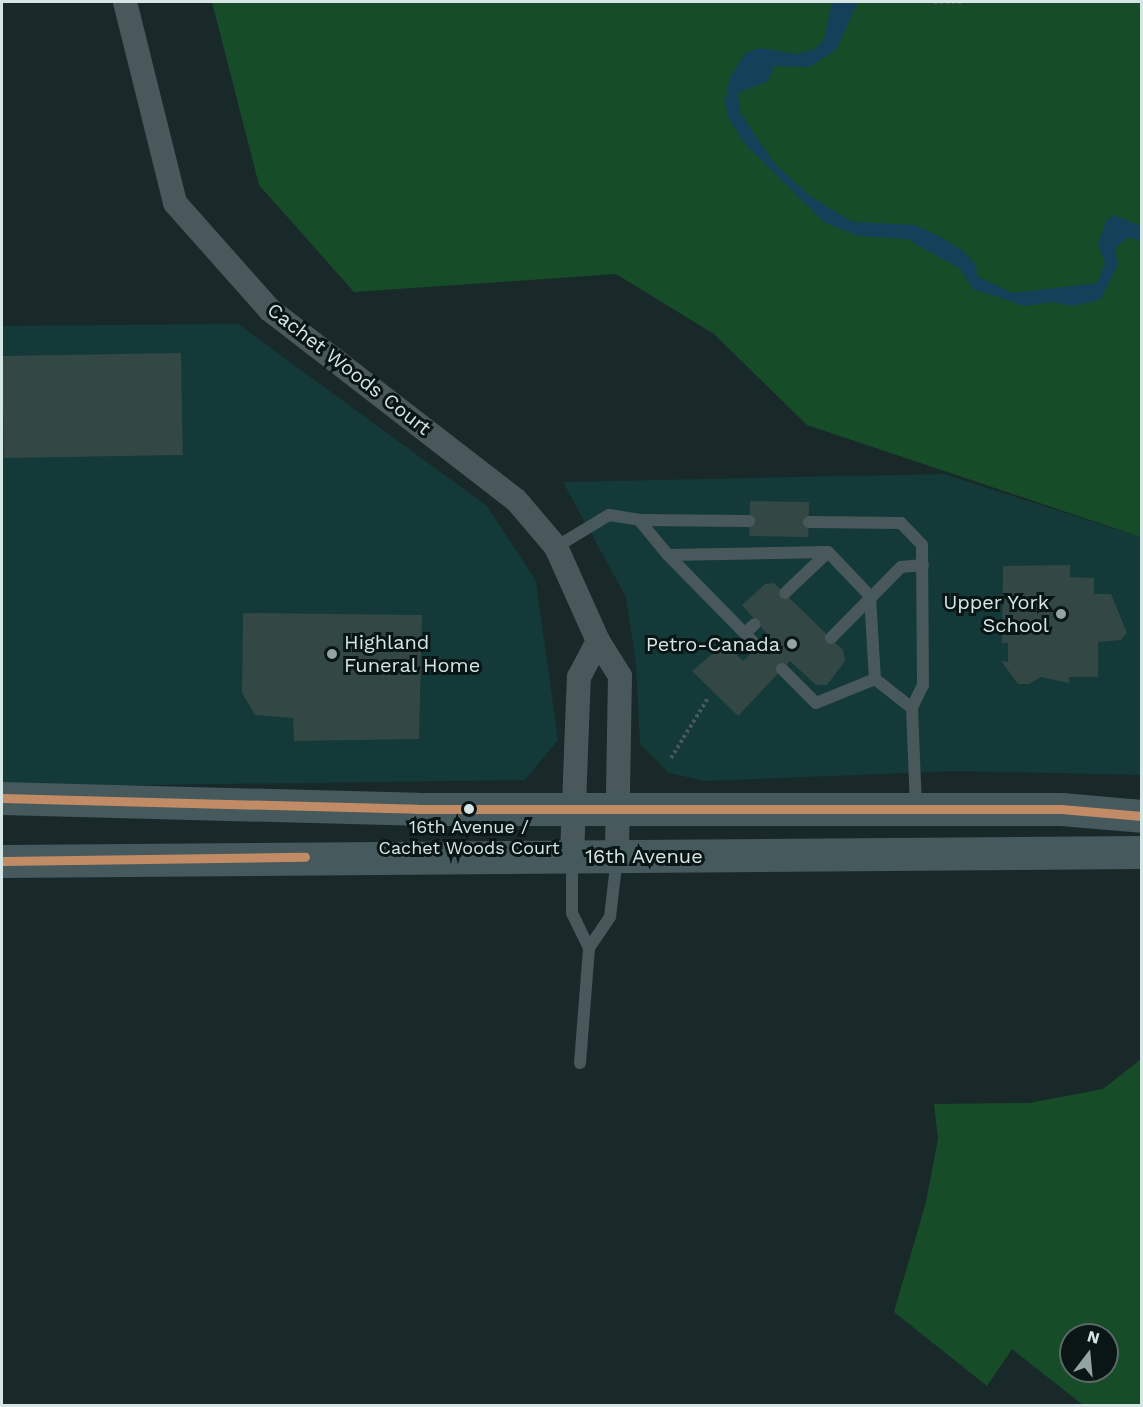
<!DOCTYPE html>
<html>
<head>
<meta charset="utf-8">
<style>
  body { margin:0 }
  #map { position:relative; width:1143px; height:1407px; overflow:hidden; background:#192929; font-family:"Work Sans",sans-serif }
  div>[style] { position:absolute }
  .built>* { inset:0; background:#133939 }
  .green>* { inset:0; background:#164d28 }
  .water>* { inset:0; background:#154059 }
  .building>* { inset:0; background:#334744; transform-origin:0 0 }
  .path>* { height:4px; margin-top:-2px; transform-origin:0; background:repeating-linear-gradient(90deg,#4b5859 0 3px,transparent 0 6px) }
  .service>* { height:12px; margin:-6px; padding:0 6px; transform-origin:6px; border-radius:6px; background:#49585b }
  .minor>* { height:24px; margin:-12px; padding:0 12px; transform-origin:12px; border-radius:12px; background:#49585b }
  .secondary>* { height:33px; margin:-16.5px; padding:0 16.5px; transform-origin:16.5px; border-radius:16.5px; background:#46595d }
  .bus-1>* { height:9px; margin:-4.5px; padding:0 4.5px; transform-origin:4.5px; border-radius:4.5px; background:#c18c65 }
  .dots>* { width:16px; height:16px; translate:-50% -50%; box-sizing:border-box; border:3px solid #091615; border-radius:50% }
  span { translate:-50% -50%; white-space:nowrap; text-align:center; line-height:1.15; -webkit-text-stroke:6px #091615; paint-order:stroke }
  .bus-label { font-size:18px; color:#d5e6e5 }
  .street-label { font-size:20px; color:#d5e6e5 }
  .poi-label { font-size:20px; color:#d5e6e5 }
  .right { translate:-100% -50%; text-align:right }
  .left { translate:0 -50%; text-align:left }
  .frame { position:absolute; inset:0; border:3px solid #d5e6e5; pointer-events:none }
  .north { position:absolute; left:1059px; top:1323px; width:60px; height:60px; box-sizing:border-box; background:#091615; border:2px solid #5b6968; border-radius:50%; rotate:16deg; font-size:16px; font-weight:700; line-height:24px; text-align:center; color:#d5e6e5 }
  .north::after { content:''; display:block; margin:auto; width:21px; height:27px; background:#93a4a3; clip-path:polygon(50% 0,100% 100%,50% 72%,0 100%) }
</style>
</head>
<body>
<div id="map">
  <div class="built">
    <i style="clip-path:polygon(238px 324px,487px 506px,536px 581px,558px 740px,525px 780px,2px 787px,2px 326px)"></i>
    <i style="clip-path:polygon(944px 474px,1141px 537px,1141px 775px,957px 771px,705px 781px,669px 773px,640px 744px,636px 664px,626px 597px,563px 482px)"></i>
  </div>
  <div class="green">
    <i style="clip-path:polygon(212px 2px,1141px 2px,1141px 537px,807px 425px,714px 334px,616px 274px,354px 292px,259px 185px)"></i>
    <i style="clip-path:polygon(evenodd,1141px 1059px,1141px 1405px,1083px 1405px,1012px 1349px,987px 1386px,894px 1312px,926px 1202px,938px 1139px,934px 1104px,1029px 1103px,1103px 1089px,1141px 1059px,1071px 1335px,1107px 1335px,1107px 1371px,1071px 1371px,1071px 1335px)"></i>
  </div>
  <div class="water">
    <i style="clip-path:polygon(832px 2px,858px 2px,836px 50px,809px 67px,774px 66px,768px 81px,738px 93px,740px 113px,775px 164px,811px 197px,853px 222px,915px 225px,941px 237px,963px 251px,976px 265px,977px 276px,1013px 293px,1097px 283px,1105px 264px,1098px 244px,1106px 221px,1113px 215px,1141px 226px,1141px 241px,1129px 237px,1115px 248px,1118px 265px,1100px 300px,1072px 306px,1051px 302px,1025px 306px,973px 289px,959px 268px,907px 239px,858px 236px,824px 222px,744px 143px,728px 117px,725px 102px,730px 78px,745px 53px,760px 48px,796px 54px,815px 49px,824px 40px)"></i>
  </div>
  <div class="building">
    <i style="left:181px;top:353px;width:102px;height:179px;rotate:89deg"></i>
    <i style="left:750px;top:501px;width:59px;height:35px;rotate:1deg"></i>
    <i style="clip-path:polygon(1070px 565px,1070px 577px,1094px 578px,1094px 594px,1111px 594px,1127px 633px,1121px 640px,1098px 642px,1098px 677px,1069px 677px,1069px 683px,1041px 677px,1029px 684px,1018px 684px,1001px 661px,1008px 662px,1008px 643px,1002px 643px,1003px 566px)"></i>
    <i style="clip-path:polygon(774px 583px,843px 650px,845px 661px,827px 685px,816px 685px,790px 661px,738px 716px,692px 671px,725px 643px,743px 661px,769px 636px,742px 605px,765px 584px)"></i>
    <i style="clip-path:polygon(243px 613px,422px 615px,419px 739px,294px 741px,293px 718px,255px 715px,242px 693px)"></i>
  </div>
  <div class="path">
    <i style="left:934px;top:2px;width:28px"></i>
    <i style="left:671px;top:758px;width:70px;rotate:-58.3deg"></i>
  </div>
  <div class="service">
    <i style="left:639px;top:520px;width:110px;rotate:0.5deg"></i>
    <i style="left:809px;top:522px;width:92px;rotate:0.6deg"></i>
    <i style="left:901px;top:523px;width:30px;rotate:46deg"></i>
    <i style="left:922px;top:545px;width:140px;rotate:89.6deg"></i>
    <i style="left:923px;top:685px;width:25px;rotate:116deg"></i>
    <i style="left:556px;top:547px;width:62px;rotate:-31.1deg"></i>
    <i style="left:609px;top:515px;width:30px;rotate:9deg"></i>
    <i style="left:639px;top:520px;width:45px;rotate:50.4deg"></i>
    <i style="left:668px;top:555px;width:160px;rotate:-1.1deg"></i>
    <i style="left:828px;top:552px;width:61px;rotate:46.3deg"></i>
    <i style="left:870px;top:596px;width:83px;rotate:86.6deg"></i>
    <i style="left:875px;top:679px;width:47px;rotate:38.1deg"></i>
    <i style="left:912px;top:708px;width:100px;rotate:87.7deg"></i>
    <i style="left:668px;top:555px;width:129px;rotate:45.6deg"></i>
    <i style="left:785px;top:593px;width:59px;rotate:-43.6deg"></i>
    <i style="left:745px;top:633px;width:13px;rotate:-42deg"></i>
    <i style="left:831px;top:638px;width:100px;rotate:-45.4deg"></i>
    <i style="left:901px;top:567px;width:22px;rotate:-5deg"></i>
    <i style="left:782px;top:669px;width:48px;rotate:45deg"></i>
    <i style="left:816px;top:703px;width:64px;rotate:-22.1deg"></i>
    <i style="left:572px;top:857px;width:56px;rotate:90deg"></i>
    <i style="left:572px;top:913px;width:39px;rotate:64deg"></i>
    <i style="left:580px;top:1063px;width:115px;rotate:-85.5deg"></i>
    <i style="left:589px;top:948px;width:37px;rotate:-56deg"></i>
    <i style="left:610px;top:917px;width:60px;rotate:-83.3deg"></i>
  </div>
  <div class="minor">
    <i style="left:125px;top:2px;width:207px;rotate:76deg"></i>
    <i style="left:175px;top:203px;width:143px;rotate:48.4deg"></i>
    <i style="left:270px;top:310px;width:311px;rotate:37.7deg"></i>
    <i style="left:516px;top:500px;width:62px;rotate:49.6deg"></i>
    <i style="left:556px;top:547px;width:103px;rotate:65.9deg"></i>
    <i style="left:598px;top:641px;width:41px;rotate:57.8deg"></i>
    <i style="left:620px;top:676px;width:180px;rotate:91deg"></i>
    <i style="left:572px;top:856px;width:179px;rotate:-87.8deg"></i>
    <i style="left:579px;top:677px;width:41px;rotate:-62.2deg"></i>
  </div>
  <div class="secondary">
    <i style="left:2px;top:798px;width:415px;rotate:1.5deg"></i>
    <i style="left:417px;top:809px;width:644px"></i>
    <i style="left:1061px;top:809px;width:81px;rotate:4.9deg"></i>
    <i style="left:2px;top:861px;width:1140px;rotate:-0.45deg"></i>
  </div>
  <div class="bus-1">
    <i style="left:2px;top:798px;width:415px;rotate:1.5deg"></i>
    <i style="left:417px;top:809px;width:644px"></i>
    <i style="left:1061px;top:809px;width:81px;rotate:4.9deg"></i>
    <i style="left:2px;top:861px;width:303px;rotate:-0.8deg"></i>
  </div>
  <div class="dots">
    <i style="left:1061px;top:614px;background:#93a4a3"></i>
    <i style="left:792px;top:644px;background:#93a4a3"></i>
    <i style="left:332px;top:654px;background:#93a4a3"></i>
    <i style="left:469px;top:809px;background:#d5e6e5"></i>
  </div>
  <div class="bus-label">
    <span style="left:469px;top:838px">16th Avenue /<br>Cachet Woods Court</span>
  </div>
  <div class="street-label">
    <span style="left:349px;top:369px;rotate:38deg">Cachet Woods Court</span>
    <span style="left:644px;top:856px">16th Avenue</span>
  </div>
  <div class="poi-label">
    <span class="right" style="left:1049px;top:614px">Upper York<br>School</span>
    <span class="left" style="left:344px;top:654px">Highland<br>Funeral Home</span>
    <span class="right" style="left:780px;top:644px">Petro-Canada</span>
  </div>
  <div class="frame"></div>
  <div class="north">N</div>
</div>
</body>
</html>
